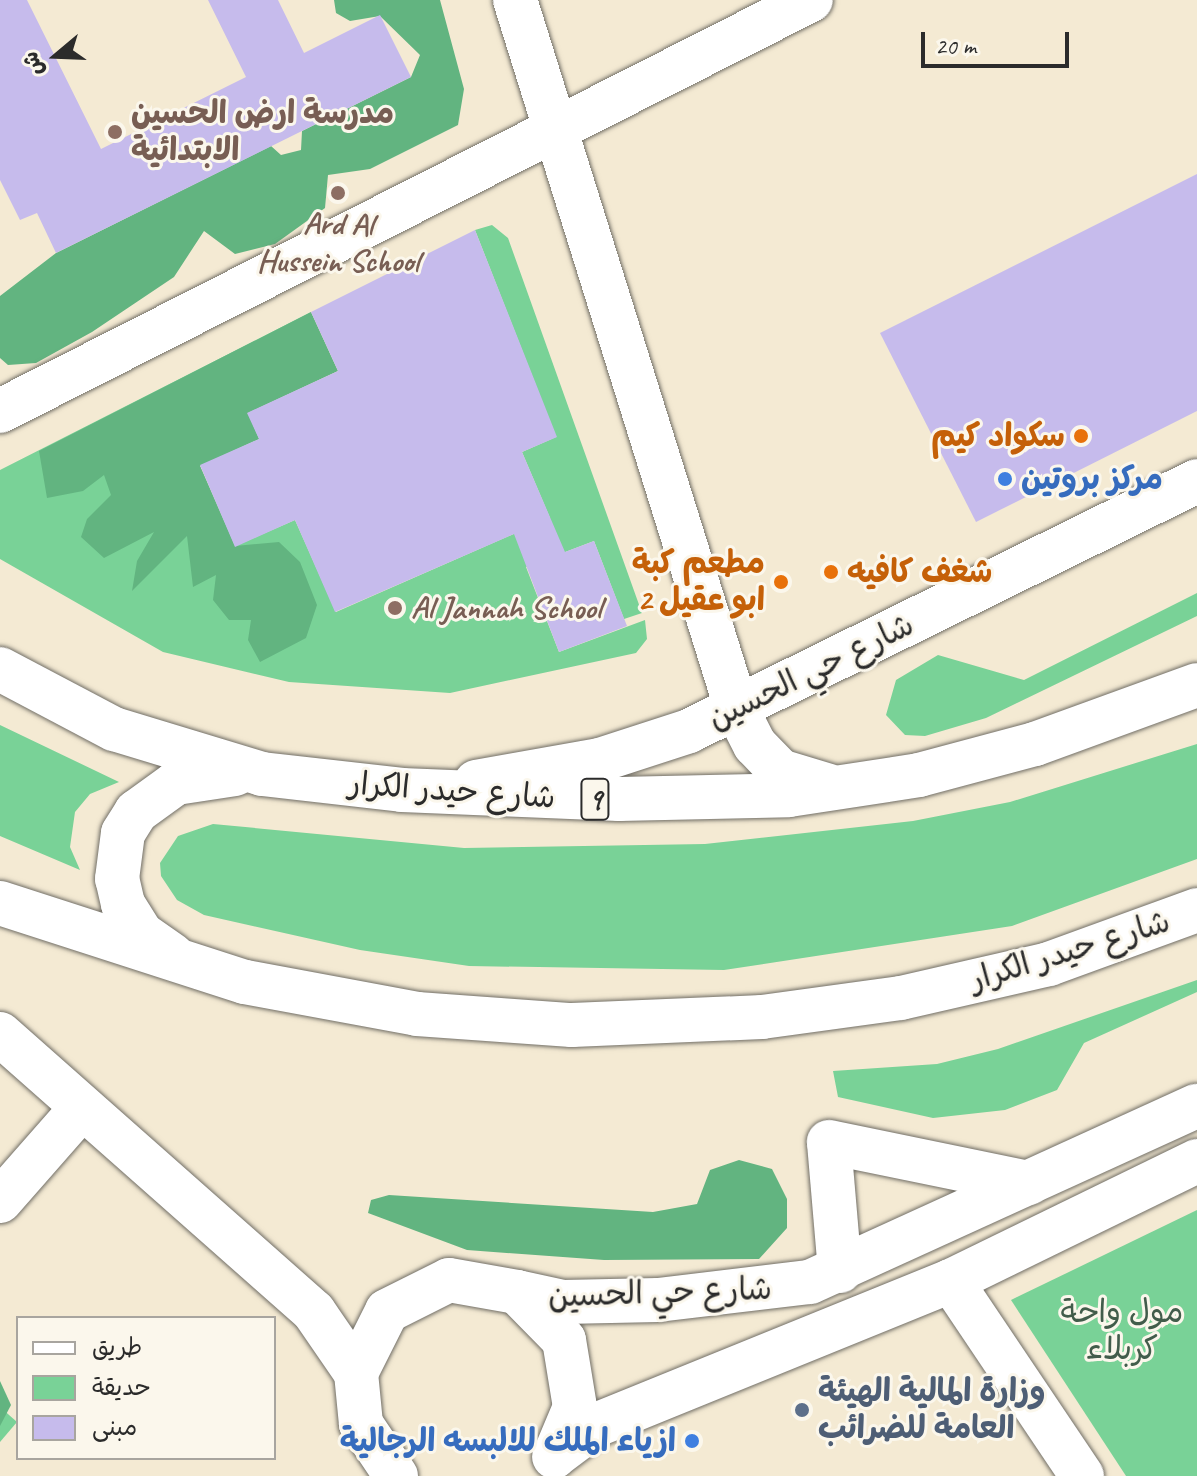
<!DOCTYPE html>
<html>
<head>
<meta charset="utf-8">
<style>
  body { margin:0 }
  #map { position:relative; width:1197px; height:1476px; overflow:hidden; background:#f4ead3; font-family:Caveat,"Playpen Sans Arabic",sans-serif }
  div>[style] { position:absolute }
  .green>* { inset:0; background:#79d297 }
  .forest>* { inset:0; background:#62b480 }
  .building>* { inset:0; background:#c6bbec }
  .roads { filter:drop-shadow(0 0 2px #716e66) drop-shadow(0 0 2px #716e66) }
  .minor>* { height:44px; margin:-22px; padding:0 22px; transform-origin:22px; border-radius:22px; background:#fff }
  .major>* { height:44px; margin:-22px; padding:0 22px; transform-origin:22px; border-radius:22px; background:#fff }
  .highway>* { height:44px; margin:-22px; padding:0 22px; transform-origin:22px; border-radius:22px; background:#fff }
  .dots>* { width:22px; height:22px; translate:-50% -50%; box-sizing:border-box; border:4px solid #fbf7ec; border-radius:50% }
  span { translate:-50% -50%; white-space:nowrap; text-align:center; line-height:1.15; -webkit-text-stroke:6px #fbf7ec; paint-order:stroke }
  .shield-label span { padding:2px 6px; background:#fbf7ec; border:2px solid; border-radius:6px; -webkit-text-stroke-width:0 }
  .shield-label { font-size:30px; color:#2b2b2b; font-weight:700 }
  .education-label { font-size:32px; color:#785e54; font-weight:700 }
  .left { translate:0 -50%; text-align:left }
  .food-label { font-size:32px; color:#c56008; font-weight:700 }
  .right { translate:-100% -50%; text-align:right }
  .shop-label { font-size:32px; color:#366cbe; font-weight:700 }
  .street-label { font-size:32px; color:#2b2b2b }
  .park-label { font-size:32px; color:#425d4b }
  .service-label { font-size:32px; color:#4e5e75; font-weight:700 }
  .legend { position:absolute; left:16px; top:1316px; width:260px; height:144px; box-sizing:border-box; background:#fbf7ec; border:2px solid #a8a59f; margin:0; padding:10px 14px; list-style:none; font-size:24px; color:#2b2b2b }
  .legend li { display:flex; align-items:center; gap:16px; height:40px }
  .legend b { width:40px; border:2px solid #a8a59f }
  .north { position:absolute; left:16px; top:16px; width:80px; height:80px; -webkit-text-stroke:6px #fbf7ec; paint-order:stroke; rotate:251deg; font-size:22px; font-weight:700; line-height:32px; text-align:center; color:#2b2b2b }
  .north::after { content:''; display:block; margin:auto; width:28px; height:36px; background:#2b2b2b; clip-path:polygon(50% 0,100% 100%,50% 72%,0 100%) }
  .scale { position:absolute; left:921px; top:32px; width:148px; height:36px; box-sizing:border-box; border:4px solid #2b2b2b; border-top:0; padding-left:10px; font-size:24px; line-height:28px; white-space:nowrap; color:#2b2b2b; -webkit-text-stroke:6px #fbf7ec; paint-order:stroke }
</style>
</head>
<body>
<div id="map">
  <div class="green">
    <i style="clip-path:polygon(492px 225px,508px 238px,642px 613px,624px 619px,594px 541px,526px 567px,559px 652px,645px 620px,647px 639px,636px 653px,450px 693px,289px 682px,163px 652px,0 559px,0 470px,311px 312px,248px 413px,259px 439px,200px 466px,235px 546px,295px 520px,336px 612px,550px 518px,522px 452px,556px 437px,475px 230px)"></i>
    <i style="clip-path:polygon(1197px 593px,1197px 616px,986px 718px,925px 736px,905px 735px,886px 715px,896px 680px,938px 655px,1024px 680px)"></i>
    <i style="clip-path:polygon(0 725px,119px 782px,90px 794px,75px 812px,70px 847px,80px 870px,0 836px)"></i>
    <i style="clip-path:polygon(1197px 744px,1197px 859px,1012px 926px,724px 970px,469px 966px,360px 950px,204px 915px,177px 900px,161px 876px,160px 863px,178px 836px,213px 824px,464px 848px,705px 844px,913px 821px,1010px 802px)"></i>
    <i style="clip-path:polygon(1197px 980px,1197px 992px,1084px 1043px,1057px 1090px,1005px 1110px,933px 1118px,838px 1097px,833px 1071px,937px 1064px,998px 1049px)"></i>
    <i style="clip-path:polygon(1197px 1210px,1197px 1476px,1126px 1476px,1011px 1300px)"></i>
    <i style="clip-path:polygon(0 1407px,17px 1422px,0 1442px)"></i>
  </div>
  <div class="forest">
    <i style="clip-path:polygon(334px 0,440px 0,464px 89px,458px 125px,370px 169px,328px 175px,325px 208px,275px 244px,235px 254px,204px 231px,174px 277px,92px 332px,36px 363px,8px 365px,0 358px,0 296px,56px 253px,271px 146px,281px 155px,301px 150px,302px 131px,411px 77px,420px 55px,380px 16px,350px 21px,336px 13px)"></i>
    <i style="clip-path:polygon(311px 312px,338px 371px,248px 413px,259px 439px,200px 466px,235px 546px,279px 542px,300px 562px,317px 605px,306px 638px,260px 662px,248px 640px,251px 620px,229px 620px,213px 600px,216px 575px,193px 587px,187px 536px,132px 591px,137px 561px,154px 532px,104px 558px,81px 537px,87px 519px,111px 495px,104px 475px,83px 491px,47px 498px,39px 451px)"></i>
    <i style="clip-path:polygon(739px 1160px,772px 1169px,787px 1199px,787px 1228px,759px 1259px,604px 1260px,467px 1250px,368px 1213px,371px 1200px,389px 1195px,653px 1212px,697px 1204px,710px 1170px)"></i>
    <i style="clip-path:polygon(0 1381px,11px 1405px,0 1426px)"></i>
  </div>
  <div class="building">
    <i style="clip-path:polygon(0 0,27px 0,101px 149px,246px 77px,208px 0,278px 0,304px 53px,380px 15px,411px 77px,56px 253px,37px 213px,20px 220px,0 180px)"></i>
    <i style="clip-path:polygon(1197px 174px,1197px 411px,976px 522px,880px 333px)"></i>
    <i style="clip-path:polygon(475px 230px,557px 437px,522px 452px,565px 552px,594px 541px,627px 626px,559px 652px,514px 534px,335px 612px,295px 520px,235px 547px,200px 465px,259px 439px,247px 413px,338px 371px,311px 312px)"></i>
  </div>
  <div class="roads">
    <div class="minor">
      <i style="left:515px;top:0;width:744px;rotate:72.64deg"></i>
      <i style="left:0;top:411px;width:909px;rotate:-26.88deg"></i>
      <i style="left:0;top:1201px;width:121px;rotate:-48.7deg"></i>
      <i style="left:840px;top:1271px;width:129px;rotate:-94.9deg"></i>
      <i style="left:829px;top:1142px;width:204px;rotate:11.6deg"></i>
      <i style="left:951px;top:1281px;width:235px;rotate:56.1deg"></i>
    </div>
    <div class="major">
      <i style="left:476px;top:782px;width:126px;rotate:-10.1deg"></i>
      <i style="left:600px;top:760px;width:94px;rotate:-18deg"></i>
      <i style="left:689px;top:731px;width:566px;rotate:-26.2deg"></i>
      <i style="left:0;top:1034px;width:419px;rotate:41.5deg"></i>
      <i style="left:314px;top:1312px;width:74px;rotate:55.5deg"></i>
      <i style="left:517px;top:1292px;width:47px;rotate:12.3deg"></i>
      <i style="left:563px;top:1302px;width:95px;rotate:-1.2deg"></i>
      <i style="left:658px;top:1300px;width:153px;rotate:-6.8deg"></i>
      <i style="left:810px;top:1282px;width:425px;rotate:-24.5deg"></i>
      <i style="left:556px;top:1455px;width:50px;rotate:-36.9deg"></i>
      <i style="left:596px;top:1425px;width:383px;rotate:-22.1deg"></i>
      <i style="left:951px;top:1281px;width:274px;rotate:-26deg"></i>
      <i style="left:396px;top:1476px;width:63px;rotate:-123.9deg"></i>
      <i style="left:361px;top:1424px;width:51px;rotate:-95.6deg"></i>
      <i style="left:356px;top:1373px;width:69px;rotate:-63.4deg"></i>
      <i style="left:387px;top:1311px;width:69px;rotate:-26.6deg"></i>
      <i style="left:449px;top:1280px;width:69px;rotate:10deg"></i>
      <i style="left:517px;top:1292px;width:67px;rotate:45.6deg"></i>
      <i style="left:564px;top:1340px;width:68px;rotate:80.7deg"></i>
      <i style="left:575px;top:1407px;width:54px;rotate:112.8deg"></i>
    </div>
    <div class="highway">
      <i style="left:0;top:669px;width:129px;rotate:27.8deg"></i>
      <i style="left:114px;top:729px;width:155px;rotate:16.9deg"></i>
      <i style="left:262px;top:774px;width:141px;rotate:6.5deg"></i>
      <i style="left:402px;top:790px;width:217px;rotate:2.4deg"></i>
      <i style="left:619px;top:799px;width:170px;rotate:-1.3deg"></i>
      <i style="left:789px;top:795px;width:132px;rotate:-8.7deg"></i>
      <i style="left:919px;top:775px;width:120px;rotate:-15deg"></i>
      <i style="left:1035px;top:744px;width:172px;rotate:-20deg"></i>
      <i style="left:737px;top:710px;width:39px;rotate:63deg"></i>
      <i style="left:755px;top:745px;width:36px;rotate:46deg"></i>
      <i style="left:780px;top:771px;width:51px;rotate:17deg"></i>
      <i style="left:0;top:903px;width:257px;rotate:17.9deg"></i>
      <i style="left:245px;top:982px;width:175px;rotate:10.5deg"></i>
      <i style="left:417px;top:1014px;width:155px;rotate:4.1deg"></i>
      <i style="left:572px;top:1025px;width:190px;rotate:-2.4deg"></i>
      <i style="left:762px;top:1017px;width:140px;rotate:-7.8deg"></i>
      <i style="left:901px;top:998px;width:152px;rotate:-12.9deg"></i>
      <i style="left:1049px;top:964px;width:158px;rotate:-20deg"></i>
      <i style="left:172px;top:955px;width:38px;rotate:-145deg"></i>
      <i style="left:141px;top:933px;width:34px;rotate:-122deg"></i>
      <i style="left:123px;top:904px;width:26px;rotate:-103deg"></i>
      <i style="left:117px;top:879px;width:46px;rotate:-82.6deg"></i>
      <i style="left:123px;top:833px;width:25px;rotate:-58deg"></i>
      <i style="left:136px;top:812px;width:49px;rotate:-35.9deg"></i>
      <i style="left:176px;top:783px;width:60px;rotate:-8.7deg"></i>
    </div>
  </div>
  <div class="dots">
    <i style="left:115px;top:132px;background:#8d6e63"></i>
    <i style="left:338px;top:193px;background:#8d6e63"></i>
    <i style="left:1081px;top:436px;background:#e8710a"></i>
    <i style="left:1005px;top:479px;background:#3f7fe0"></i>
    <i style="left:831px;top:572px;background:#e8710a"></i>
    <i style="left:781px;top:582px;background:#e8710a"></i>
    <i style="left:395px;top:608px;background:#8d6e63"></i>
    <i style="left:802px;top:1410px;background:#5c6f8a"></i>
    <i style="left:692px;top:1441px;background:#3f7fe0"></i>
  </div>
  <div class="shield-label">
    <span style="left:595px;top:799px">9</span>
  </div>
  <div class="education-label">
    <span class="left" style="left:131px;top:132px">مدرسة ارض الحسين<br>الابتدائية</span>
    <span style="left:338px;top:243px">Ard Al<br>Hussein School</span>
    <span class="left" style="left:411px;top:608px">Al Jannah School</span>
  </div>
  <div class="food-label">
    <span class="right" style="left:1065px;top:436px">سكواد كيم</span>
    <span class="right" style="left:765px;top:582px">مطعم كبة<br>ابو عقيل 2</span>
    <span class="left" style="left:847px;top:572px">شغف كافيه</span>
  </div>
  <div class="shop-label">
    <span class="left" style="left:1021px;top:479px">مركز بروتين</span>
    <span class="right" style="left:676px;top:1441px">ازياء الملك للالبسه الرجالية</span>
  </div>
  <div class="street-label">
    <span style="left:811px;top:672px;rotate:-26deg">شارع حي الحسين</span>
    <span style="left:452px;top:791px;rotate:4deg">شارع حيدر الكرار</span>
    <span style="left:1070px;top:951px;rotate:-17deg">شارع حيدر الكرار</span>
    <span style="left:660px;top:1293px;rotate:-2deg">شارع حي الحسين</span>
  </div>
  <div class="park-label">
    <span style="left:1122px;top:1331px">مول واحة<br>كربلاء</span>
  </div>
  <div class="service-label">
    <span class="left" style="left:818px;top:1410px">وزارة المالية الهيئة<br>العامة للضرائب</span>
  </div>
  <ul class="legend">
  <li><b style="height:10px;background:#fff"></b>طريق</li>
  <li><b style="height:22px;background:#79d297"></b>حديقة</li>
  <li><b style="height:22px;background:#c6bbec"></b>مبنى</li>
  </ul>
  <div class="north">ش</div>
  <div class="scale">20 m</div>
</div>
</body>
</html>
